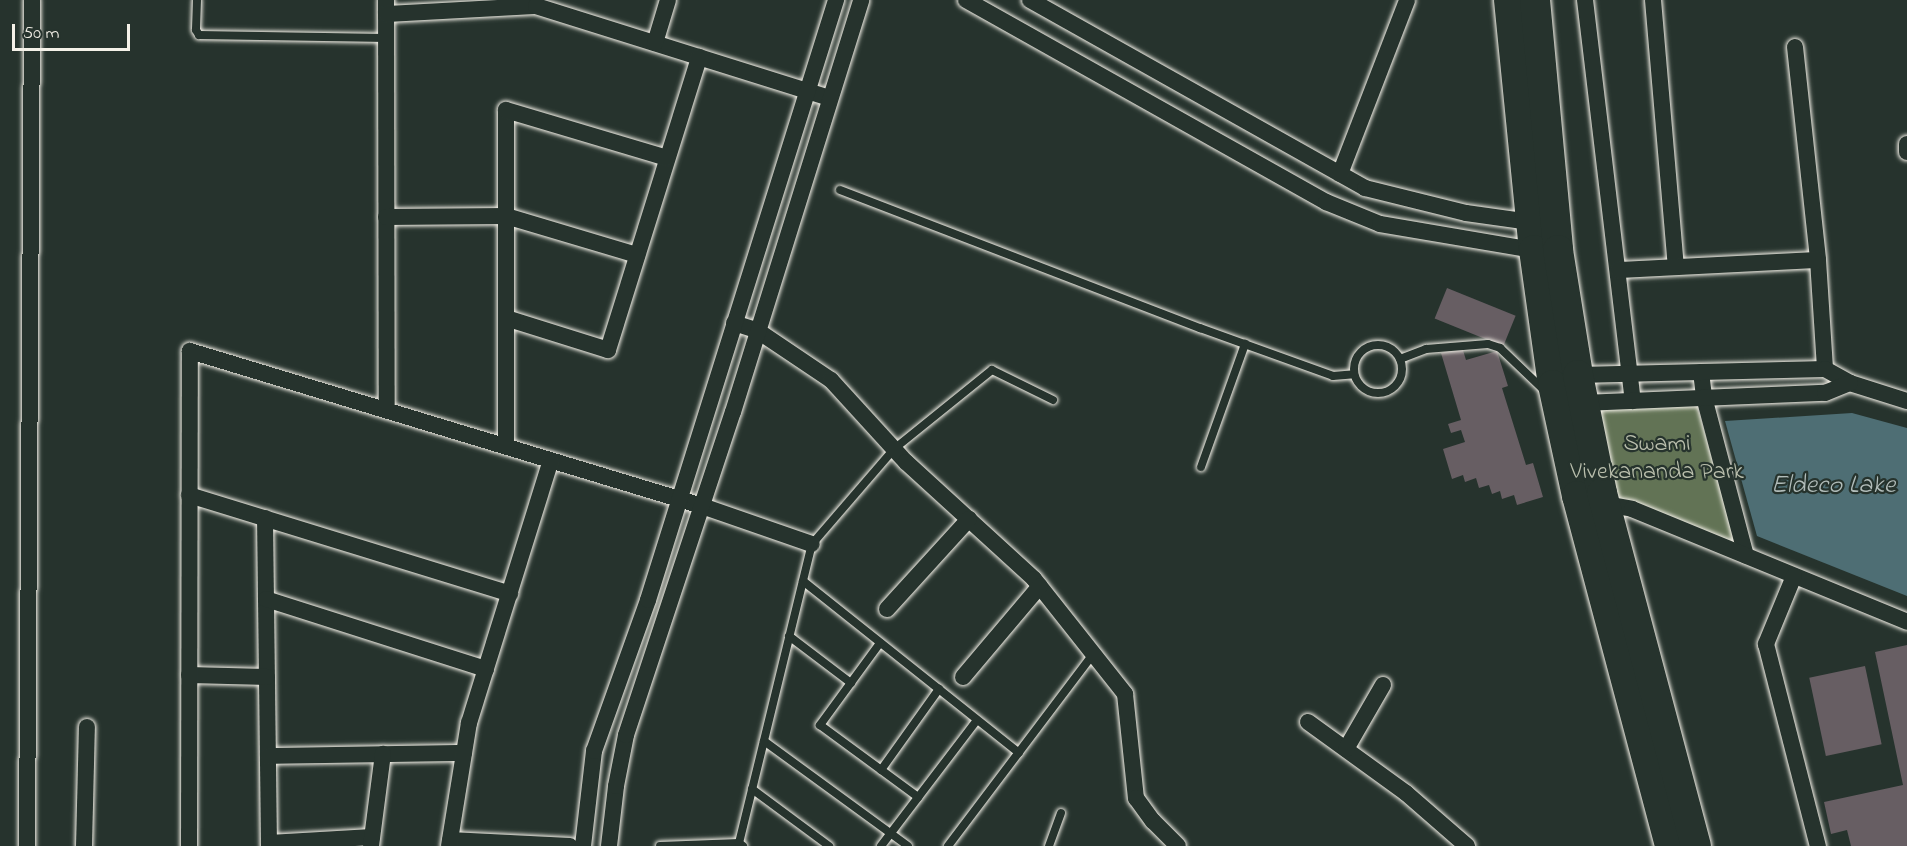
<!DOCTYPE html>
<html>
<head>
<meta charset="utf-8">
<style>
  body { margin:0 }
  #map { position:relative; width:1907px; height:846px; overflow:hidden; background:#26332d; font-family:"Indie Flower",sans-serif }
  div>[style] { position:absolute }
  .green>* { inset:0; background:#627355 }
  .water>* { inset:0; background:#4e6e74 }
  .building>* { inset:0; background:#675e63; transform-origin:0 0 }
  .roads { filter:drop-shadow(0 0 2px #f4f1e8) drop-shadow(0 0 2px #f4f1e8) }
  .lane>* { height:8px; margin:-4px; padding:0 4px; transform-origin:4px; border-radius:4px; background:#26332d }
  .lane>.ring { margin:-4px; padding:0; box-sizing:content-box; background:none; border:8px solid #26332d; border-radius:50% }
  .street>* { height:16px; margin:-8px; padding:0 8px; transform-origin:8px; border-radius:8px; background:#26332d }
  .highway>* { height:30px; margin:-15px; padding:0 15px; transform-origin:15px; border-radius:15px; background:#26332d }
  span { translate:-50% -50%; white-space:nowrap; text-align:center; line-height:1.15; -webkit-text-stroke:4.5px #26332d; paint-order:stroke }
  .park-label { font-size:24px; color:#babfad }
  .water-label { font-size:26px; color:#b2bdba; font-style:italic }
  .scale { position:absolute; left:12px; top:24px; width:118px; height:27px; box-sizing:border-box; border:3px solid #f4f1e8; border-top:0; padding-left:8px; font-size:18px; line-height:21px; white-space:nowrap; color:#f4f1e8; -webkit-text-stroke:4px #26332d; paint-order:stroke }
</style>
</head>
<body>
<div id="map">
  <div class="green">
    <i style="clip-path:polygon(1697px 406px,1736px 544px,1611px 498px,1591px 410px)"></i>
  </div>
  <div class="water">
    <i style="clip-path:polygon(1852px 413px,1907px 428px,1907px 596px,1757px 536px,1725px 421px)"></i>
  </div>
  <div class="building">
    <i style="left:1447px;top:288px;width:74px;height:33px;rotate:22deg"></i>
    <i style="clip-path:polygon(1462px 347px,1466px 360px,1497px 351px,1508px 386px,1502px 388px,1526px 465px,1533px 463px,1543px 497px,1517px 505px,1514px 495px,1502px 499px,1500px 491px,1492px 494px,1489px 485px,1479px 488px,1476px 478px,1465px 482px,1463px 475px,1452px 479px,1443px 449px,1465px 442px,1461px 430px,1451px 433px,1448px 424px,1461px 420px,1441px 353px)"></i>
    <i style="clip-path:polygon(1907px 645px,1907px 846px,1851px 846px,1847px 830px,1831px 834px,1824px 802px,1903px 785px,1875px 652px)"></i>
    <i style="left:1865px;top:666px;width:80px;height:57px;rotate:78deg"></i>
  </div>
  <div class="roads">
    <div class="lane">
      <i style="left:197px;top:0;width:30px;rotate:92deg"></i>
      <i style="left:196px;top:30px;width:6px;rotate:59deg"></i>
      <i style="left:199px;top:35px;width:187px;rotate:0.9deg"></i>
      <i style="left:840px;top:190px;width:386px;rotate:21deg"></i>
      <i style="left:1200px;top:328px;width:141px;rotate:19.8deg"></i>
      <i style="left:1333px;top:376px;width:21px;rotate:-5deg"></i>
      <i class="ring" style="left:1354px;top:345px;width:40px;height:40px"></i>
      <i style="left:1400px;top:359px;width:28px;rotate:-21deg"></i>
      <i style="left:1426px;top:349px;width:62px;rotate:-4.6deg"></i>
      <i style="left:1488px;top:344px;width:13px;rotate:18deg"></i>
      <i style="left:1500px;top:348px;width:62px;rotate:43.7deg"></i>
      <i style="left:1201px;top:467px;width:131px;rotate:-70.3deg"></i>
      <i style="left:803px;top:581px;width:276px;rotate:38.5deg"></i>
      <i style="left:789px;top:636px;width:78px;rotate:37.2deg"></i>
      <i style="left:880px;top:643px;width:102px;rotate:126.2deg"></i>
      <i style="left:820px;top:725px;width:122px;rotate:36.3deg"></i>
      <i style="left:764px;top:741px;width:178px;rotate:36.1deg"></i>
      <i style="left:881px;top:770px;width:100px;rotate:-54.4deg"></i>
      <i style="left:752px;top:789px;width:96px;rotate:36.5deg"></i>
      <i style="left:739px;top:843px;width:308px;rotate:-76.3deg"></i>
      <i style="left:812px;top:544px;width:125px;rotate:-49.2deg"></i>
      <i style="left:894px;top:449px;width:126px;rotate:-38.9deg"></i>
      <i style="left:992px;top:370px;width:68px;rotate:26.2deg"></i>
      <i style="left:660px;top:846px;width:79px;rotate:-2.2deg"></i>
      <i style="left:739px;top:843px;width:5px;rotate:37deg"></i>
      <i style="left:881px;top:846px;width:158px;rotate:-52.7deg"></i>
      <i style="left:948px;top:846px;width:241px;rotate:-52.9deg"></i>
      <i style="left:1049px;top:846px;width:35px;rotate:-70deg"></i>
    </div>
    <div class="street">
      <i style="left:386px;top:0;width:410px;rotate:89.9deg"></i>
      <i style="left:966px;top:0;width:413px;rotate:29.3deg"></i>
      <i style="left:1326px;top:202px;width:58px;rotate:22.2deg"></i>
      <i style="left:1380px;top:224px;width:162px;rotate:9.6deg"></i>
      <i style="left:1030px;top:0;width:384px;rotate:29.3deg"></i>
      <i style="left:1365px;top:188px;width:104px;rotate:13.9deg"></i>
      <i style="left:1466px;top:213px;width:72px;rotate:8deg"></i>
      <i style="left:1585px;top:0;width:404px;rotate:83.2deg"></i>
      <i style="left:1653px;top:0;width:268px;rotate:85.1deg"></i>
      <i style="left:386px;top:14px;width:150px;rotate:-3.1deg"></i>
      <i style="left:536px;top:6px;width:308px;rotate:17.4deg"></i>
      <i style="left:655px;top:43px;width:45px;rotate:-73.2deg"></i>
      <i style="left:1795px;top:47px;width:214px;rotate:83.8deg"></i>
      <i style="left:1818px;top:260px;width:109px;rotate:86.3deg"></i>
      <i style="left:1907px;top:144px;width:8px;rotate:90deg"></i>
      <i style="left:1340px;top:174px;width:186px;rotate:-68.9deg"></i>
      <i style="left:386px;top:217px;width:120px;rotate:-0.5deg"></i>
      <i style="left:506px;top:216px;width:137px;rotate:16.6deg"></i>
      <i style="left:1618px;top:270px;width:200px;rotate:-2.9deg"></i>
      <i style="left:506px;top:318px;width:107px;rotate:17.4deg"></i>
      <i style="left:608px;top:350px;width:307px;rotate:-72.7deg"></i>
      <i style="left:734px;top:323px;width:25px;rotate:18deg"></i>
      <i style="left:758px;top:331px;width:88px;rotate:33.9deg"></i>
      <i style="left:831px;top:380px;width:111px;rotate:47.6deg"></i>
      <i style="left:906px;top:462px;width:173px;rotate:42.4deg"></i>
      <i style="left:1034px;top:579px;width:147px;rotate:51.6deg"></i>
      <i style="left:1125px;top:694px;width:105px;rotate:84deg"></i>
      <i style="left:1136px;top:798px;width:29px;rotate:54deg"></i>
      <i style="left:1153px;top:821px;width:35px;rotate:45deg"></i>
      <i style="left:1701px;top:372px;width:25px;rotate:83deg"></i>
      <i style="left:1704px;top:397px;width:164px;rotate:75.2deg"></i>
      <i style="left:1578px;top:375px;width:247px;rotate:-1.4deg"></i>
      <i style="left:1825px;top:369px;width:29px;rotate:29deg"></i>
      <i style="left:1850px;top:383px;width:60px;rotate:17.5deg"></i>
      <i style="left:1583px;top:403px;width:242px;rotate:-2.4deg"></i>
      <i style="left:1825px;top:393px;width:27px;rotate:-22deg"></i>
      <i style="left:506px;top:446px;width:336px;rotate:-90deg"></i>
      <i style="left:506px;top:110px;width:168px;rotate:16.6deg"></i>
      <i style="left:189px;top:495px;width:336px;rotate:17.1deg"></i>
      <i style="left:1605px;top:504px;width:27px;rotate:10deg"></i>
      <i style="left:1632px;top:509px;width:297px;rotate:22.3deg"></i>
      <i style="left:265px;top:518px;width:328px;rotate:89.3deg"></i>
      <i style="left:1794px;top:576px;width:74px;rotate:112.4deg"></i>
      <i style="left:1766px;top:644px;width:209px;rotate:75.6deg"></i>
      <i style="left:266px;top:599px;width:231px;rotate:17.7deg"></i>
      <i style="left:887px;top:609px;width:122px;rotate:-47.7deg"></i>
      <i style="left:189px;top:675px;width:78px;rotate:1.5deg"></i>
      <i style="left:963px;top:677px;width:119px;rotate:-49.8deg"></i>
      <i style="left:1308px;top:722px;width:121px;rotate:35.9deg"></i>
      <i style="left:1406px;top:793px;width:81px;rotate:41deg"></i>
      <i style="left:1346px;top:749px;width:74px;rotate:-60deg"></i>
      <i style="left:268px;top:756px;width:196px;rotate:-0.9deg"></i>
      <i style="left:450px;top:840px;width:120px;rotate:2.9deg"></i>
      <i style="left:269px;top:843px;width:103px;rotate:-3.3deg"></i>
      <i style="left:27px;top:846px;width:846px;rotate:-89.66deg"></i>
      <i style="left:84px;top:846px;width:119px;rotate:-88.6deg"></i>
      <i style="left:189px;top:846px;width:495px;rotate:-89.9deg"></i>
      <i style="left:190px;top:351px;width:535px;rotate:16.84deg"></i>
      <i style="left:702px;top:506px;width:116px;rotate:19.1deg"></i>
      <i style="left:371px;top:846px;width:93px;rotate:-82.6deg"></i>
      <i style="left:449px;top:846px;width:125px;rotate:-80.8deg"></i>
      <i style="left:469px;top:723px;width:275px;rotate:-72.7deg"></i>
      <i style="left:583px;top:846px;width:96px;rotate:-83.4deg"></i>
      <i style="left:594px;top:751px;width:160px;rotate:-70.3deg"></i>
      <i style="left:648px;top:600px;width:629px;rotate:-72.6deg"></i>
      <i style="left:609px;top:846px;width:60px;rotate:-83.3deg"></i>
      <i style="left:616px;top:786px;width:52px;rotate:-78.9deg"></i>
      <i style="left:626px;top:735px;width:340px;rotate:-71.7deg"></i>
      <i style="left:733px;top:412px;width:431px;rotate:-72.7deg"></i>
    </div>
    <div class="highway">
      <i style="left:1509px;top:0;width:251px;rotate:84.3deg"></i>
      <i style="left:1534px;top:250px;width:136px;rotate:82deg"></i>
      <i style="left:1553px;top:385px;width:114px;rotate:77.8deg"></i>
      <i style="left:1577px;top:496px;width:362px;rotate:75.1deg"></i>
      <i style="left:1535px;top:0;width:251px;rotate:84.7deg"></i>
      <i style="left:1558px;top:250px;width:127px;rotate:80.9deg"></i>
      <i style="left:1578px;top:375px;width:120px;rotate:78.5deg"></i>
      <i style="left:1602px;top:493px;width:365px;rotate:75.1deg"></i>
    </div>
  </div>
  <div class="park-label">
    <span style="left:1657px;top:459px">Swami<br>Vivekananda Park</span>
  </div>
  <div class="water-label">
    <span style="left:1833px;top:487px">Eldeco Lake</span>
  </div>
  <div class="scale">50 m</div>
</div>
</body>
</html>
